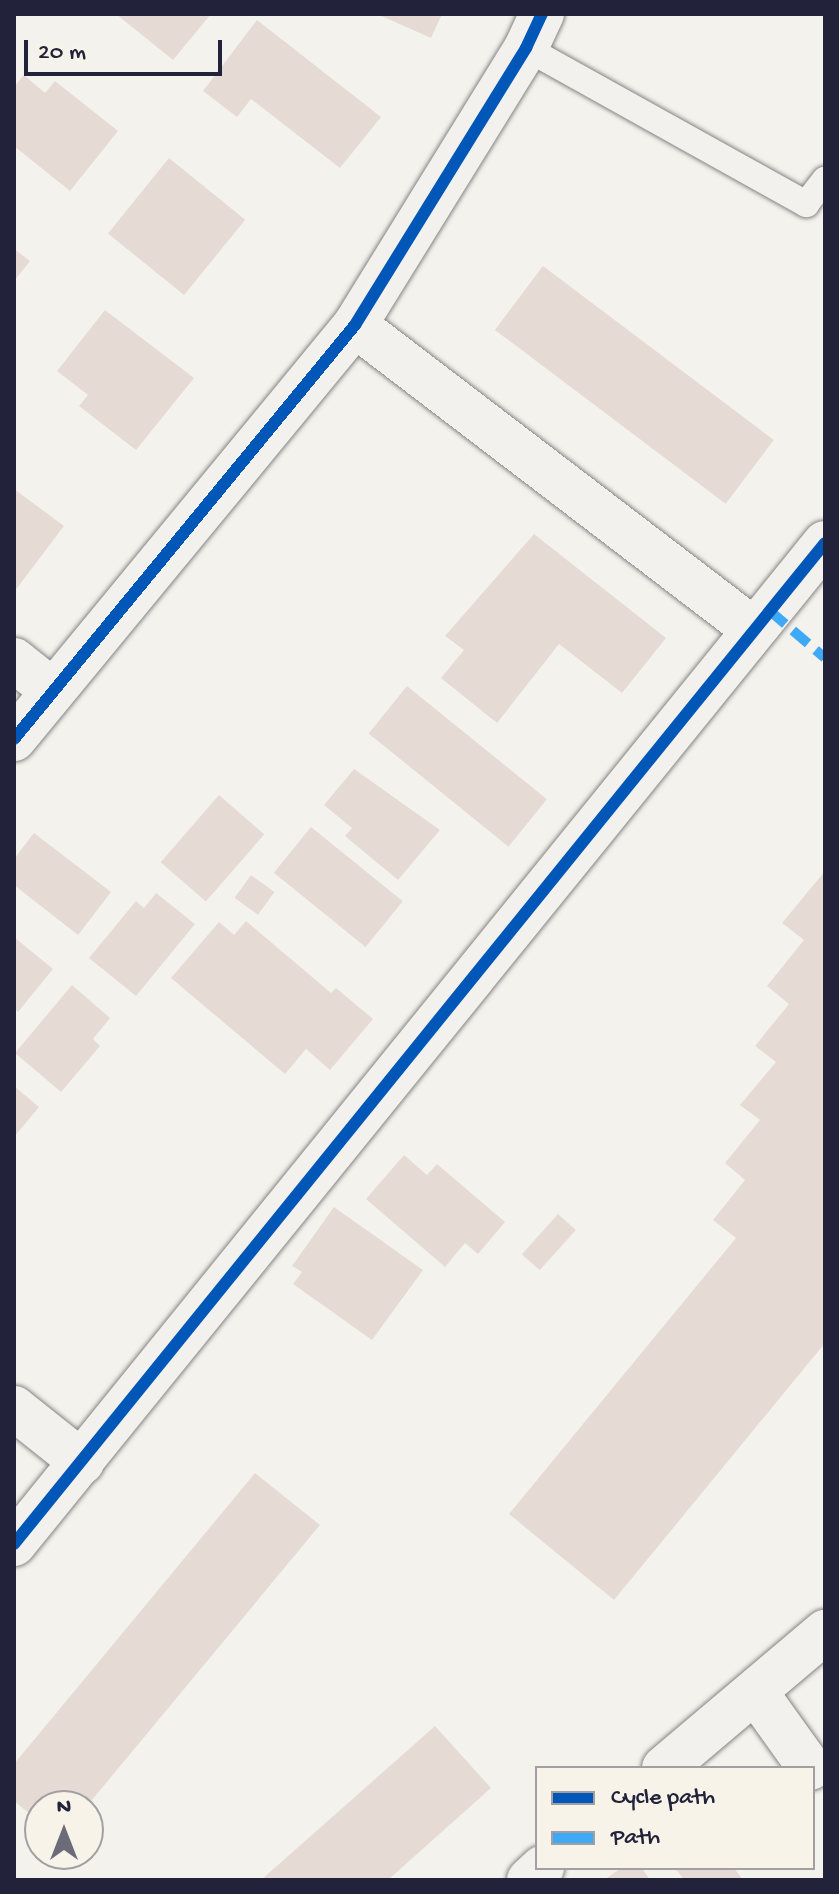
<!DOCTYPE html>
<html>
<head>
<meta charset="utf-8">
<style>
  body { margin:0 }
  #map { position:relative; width:839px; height:1894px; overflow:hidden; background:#f4f2ec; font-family:"Gochi Hand",sans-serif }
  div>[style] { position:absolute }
  .building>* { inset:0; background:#e6dbd4; transform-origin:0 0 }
  .roads { filter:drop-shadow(0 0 2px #858486) drop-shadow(0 0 2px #858486) }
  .service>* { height:26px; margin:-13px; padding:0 13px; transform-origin:13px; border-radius:13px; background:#f2f1ed }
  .minor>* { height:44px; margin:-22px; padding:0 22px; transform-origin:22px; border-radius:22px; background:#f2f1ed }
  .tertiary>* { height:44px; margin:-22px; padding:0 22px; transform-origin:22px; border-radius:22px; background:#f2f1ed }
  .quiet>* { height:10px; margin-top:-5px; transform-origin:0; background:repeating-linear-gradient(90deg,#3fa9f5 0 20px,transparent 0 30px) }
  .cycleway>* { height:12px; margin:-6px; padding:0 6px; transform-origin:6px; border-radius:6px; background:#0057b8 }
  span { translate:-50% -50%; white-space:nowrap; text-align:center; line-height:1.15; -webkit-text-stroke:6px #f7f3e8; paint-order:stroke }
  .frame { position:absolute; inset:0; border:16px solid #22223b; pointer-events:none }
  .legend { position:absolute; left:535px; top:1766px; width:280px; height:104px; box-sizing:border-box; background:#f7f3e8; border:2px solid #a29fa3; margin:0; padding:10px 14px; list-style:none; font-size:24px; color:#22223b }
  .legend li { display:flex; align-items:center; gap:16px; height:40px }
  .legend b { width:40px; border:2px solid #a29fa3 }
  .north { position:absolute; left:24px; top:1790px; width:80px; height:80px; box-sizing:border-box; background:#f7f3e8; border:2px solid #a29fa3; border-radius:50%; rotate:0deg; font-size:22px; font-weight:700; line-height:32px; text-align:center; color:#22223b }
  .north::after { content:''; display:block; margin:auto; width:28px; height:36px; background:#6c6b79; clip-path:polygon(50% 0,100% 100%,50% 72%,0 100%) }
  .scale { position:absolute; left:24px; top:40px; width:198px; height:36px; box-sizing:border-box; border:4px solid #22223b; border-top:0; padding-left:10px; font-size:24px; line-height:28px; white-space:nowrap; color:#22223b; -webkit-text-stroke:6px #f7f3e8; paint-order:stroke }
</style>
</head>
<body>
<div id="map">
  <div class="building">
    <i style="clip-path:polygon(116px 14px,211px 14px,173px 60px)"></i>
    <i style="clip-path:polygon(377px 14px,442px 14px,431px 38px)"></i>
    <i style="clip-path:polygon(257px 20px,381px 117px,340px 168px,251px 99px,237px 117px,203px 91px)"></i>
    <i style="clip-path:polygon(24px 75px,45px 93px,55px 81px,118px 131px,70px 191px,14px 146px,14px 87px)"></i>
    <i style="left:169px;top:158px;width:98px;height:97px;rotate:39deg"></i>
    <i style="clip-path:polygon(14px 249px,30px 261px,14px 281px)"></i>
    <i style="left:543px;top:266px;width:289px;height:80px;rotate:37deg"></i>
    <i style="clip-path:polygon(105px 310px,194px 378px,136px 450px,79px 406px,88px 395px,57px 371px)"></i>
    <i style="clip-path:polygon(14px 489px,64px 526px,14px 592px)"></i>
    <i style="clip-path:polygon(534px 534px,666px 638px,622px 693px,559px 644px,497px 723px,441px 678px,464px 650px,445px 636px)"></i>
    <i style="left:407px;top:686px;width:180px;height:61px;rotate:39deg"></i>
    <i style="clip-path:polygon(354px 769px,440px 830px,398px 880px,345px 836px,352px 828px,324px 805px)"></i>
    <i style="left:219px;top:795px;width:60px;height:89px;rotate:41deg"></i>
    <i style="left:311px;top:827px;width:118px;height:59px;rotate:39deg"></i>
    <i style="clip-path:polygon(34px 833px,111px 892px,78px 935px,14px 885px,14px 859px)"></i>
    <i style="clip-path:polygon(825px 871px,825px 1343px,614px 1600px,509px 1514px,736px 1238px,713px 1220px,745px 1180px,725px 1163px,760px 1120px,740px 1105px,776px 1062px,755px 1046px,789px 1004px,767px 986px,804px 940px,782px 923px)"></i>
    <i style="left:251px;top:875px;width:29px;height:28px;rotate:36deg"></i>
    <i style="clip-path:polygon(156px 893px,195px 924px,136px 996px,89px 958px,136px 901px,144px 908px)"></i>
    <i style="clip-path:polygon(246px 921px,331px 993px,336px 988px,373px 1019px,330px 1070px,306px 1049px,285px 1074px,171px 978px,219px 922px,234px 935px)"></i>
    <i style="clip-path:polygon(14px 937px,53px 969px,18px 1012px,14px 1008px)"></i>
    <i style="clip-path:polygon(72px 985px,110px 1018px,93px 1039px,100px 1046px,61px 1092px,15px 1053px)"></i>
    <i style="clip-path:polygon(14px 1086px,39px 1107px,14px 1137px)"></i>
    <i style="clip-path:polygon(404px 1155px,427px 1175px,437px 1164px,505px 1222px,478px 1254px,465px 1243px,445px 1267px,366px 1199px)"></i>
    <i style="clip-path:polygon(334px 1207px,423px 1270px,372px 1340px,293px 1284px,302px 1272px,292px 1266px)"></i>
    <i style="left:558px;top:1214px;width:24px;height:54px;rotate:42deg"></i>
    <i style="clip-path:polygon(255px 1473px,320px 1525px,87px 1806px,40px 1806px,40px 1822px,14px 1801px,14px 1764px)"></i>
    <i style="clip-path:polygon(435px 1726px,491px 1788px,388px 1880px,261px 1880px)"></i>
    <i style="clip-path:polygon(621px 1868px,642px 1868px,650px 1880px,604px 1880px)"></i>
    <i style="clip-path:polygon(675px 1868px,734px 1868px,743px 1880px,684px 1880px)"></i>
  </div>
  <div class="roads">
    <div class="service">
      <i style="left:526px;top:48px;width:321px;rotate:29.1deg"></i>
      <i style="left:806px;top:204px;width:31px;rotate:-52deg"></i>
    </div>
    <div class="minor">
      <i style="left:355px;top:325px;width:501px;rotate:37.37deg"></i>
      <i style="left:14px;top:660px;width:50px;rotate:38.5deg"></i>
      <i style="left:14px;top:1544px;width:1288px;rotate:-50.99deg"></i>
      <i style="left:757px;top:1694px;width:91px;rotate:54.4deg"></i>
      <i style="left:664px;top:1768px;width:211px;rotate:-40.2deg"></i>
      <i style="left:529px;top:1880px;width:18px;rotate:-43deg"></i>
    </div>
    <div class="tertiary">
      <i style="left:14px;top:739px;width:536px;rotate:-50.52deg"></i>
      <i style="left:355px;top:325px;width:326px;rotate:-58.3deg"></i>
      <i style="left:526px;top:48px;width:38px;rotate:-65deg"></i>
      <i style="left:14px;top:1408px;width:87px;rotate:38.5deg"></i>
    </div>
  </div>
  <div class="quiet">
    <i style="left:770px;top:611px;width:72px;rotate:40.5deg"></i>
  </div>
  <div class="cycleway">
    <i style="left:14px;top:739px;width:536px;rotate:-50.52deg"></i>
    <i style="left:355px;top:325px;width:326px;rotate:-58.3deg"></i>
    <i style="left:526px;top:48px;width:38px;rotate:-65deg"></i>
    <i style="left:14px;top:1544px;width:1288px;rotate:-50.99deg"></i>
  </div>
  <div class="frame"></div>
  <ul class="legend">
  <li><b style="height:10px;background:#0057b8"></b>Cycle path</li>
  <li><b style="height:10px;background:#3fa9f5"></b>Path</li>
  </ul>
  <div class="north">N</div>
  <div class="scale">20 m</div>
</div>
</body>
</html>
